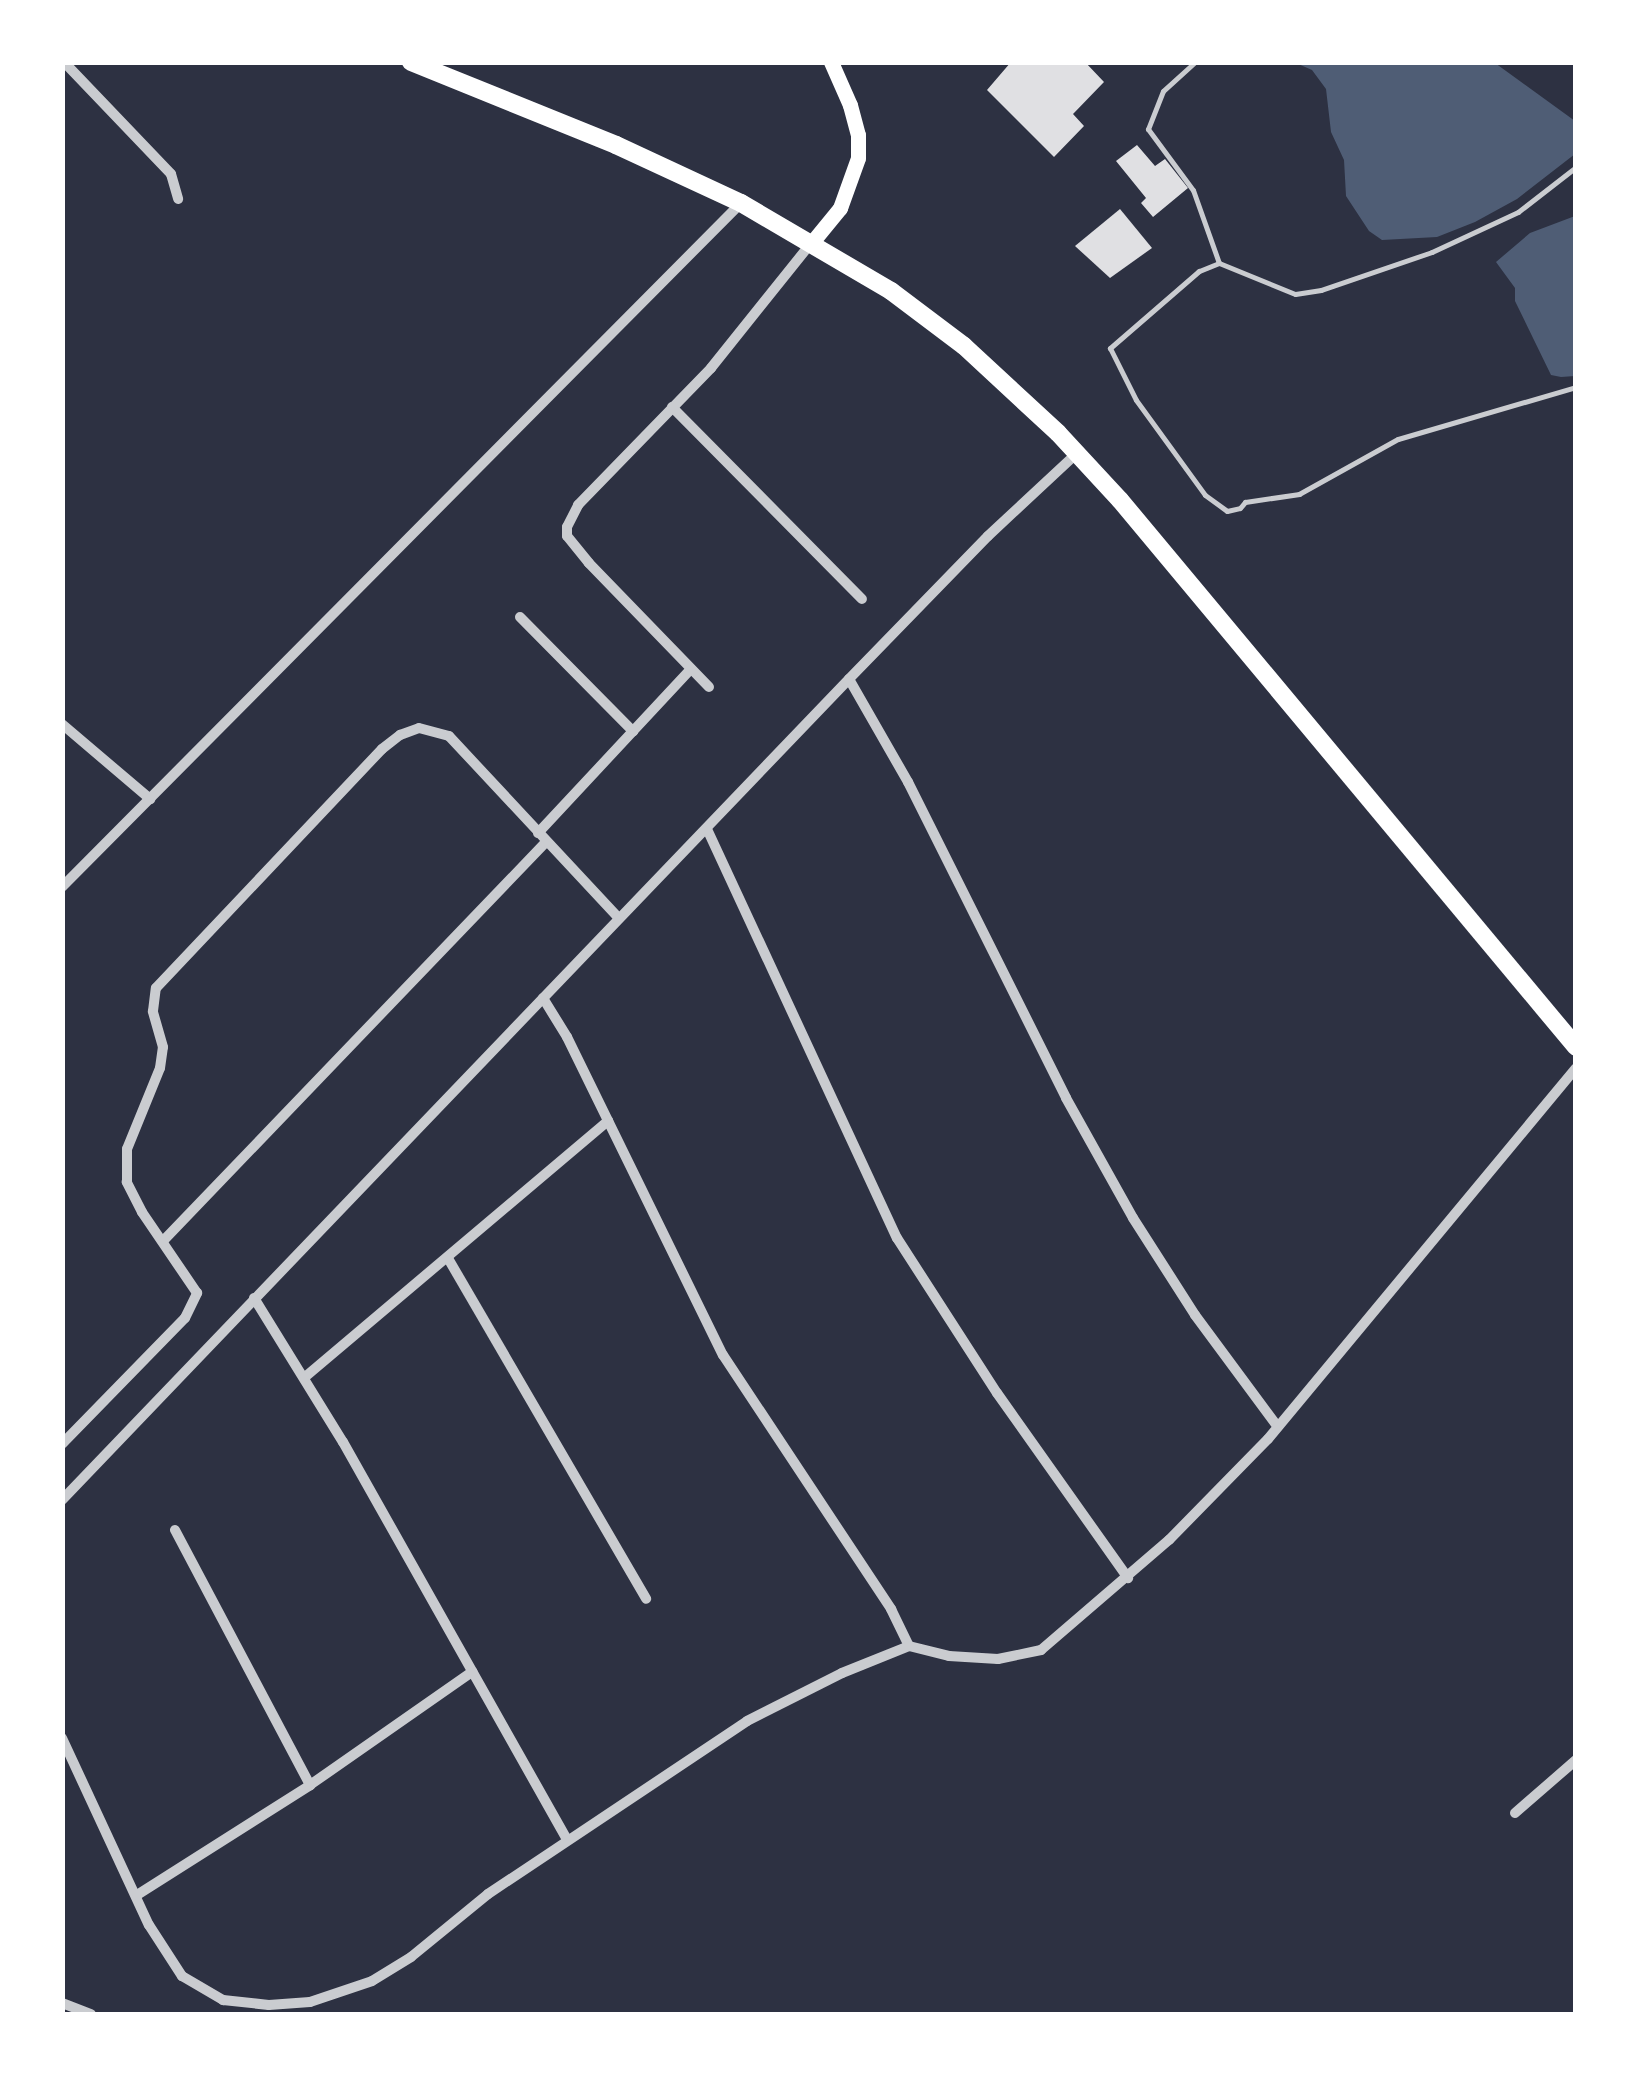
<!DOCTYPE html>
<html>
<head>
<meta charset="utf-8">
<style>
  body { margin:0 }
  #map { position:relative; width:1638px; height:2077px; overflow:hidden; background:#2d3142; font-family:"PT Sans Narrow",sans-serif }
  div>[style] { position:absolute }
  .water>* { inset:0; background:#4f5d75 }
  .building>* { inset:0; background:#e0e0e3 }
  .service>* { height:5px; margin:-2.5px; padding:0 2.5px; transform-origin:2.5px; border-radius:2.5px; background:#caccd0 }
  .minor>* { height:10px; margin:-5px; padding:0 5px; transform-origin:5px; border-radius:5px; background:#caccd0 }
  .secondary>* { height:15px; margin:-7.5px; padding:0 7.5px; transform-origin:7.5px; border-radius:7.5px; background:#fff }
  .primary>* { height:18px; margin:-9px; padding:0 9px; transform-origin:9px; border-radius:9px; background:#fff }
  span { translate:-50% -50%; white-space:nowrap; text-align:center; line-height:1.15; -webkit-text-stroke:10px #fff; paint-order:stroke }
  .frame { position:absolute; inset:0; border:65px solid #fff; pointer-events:none }
</style>
</head>
<body>
<div id="map">
  <div class="water">
    <i style="clip-path:polygon(1296px 63px,1495px 63px,1575px 121px,1575px 154px,1517px 199px,1475px 222px,1437px 237px,1382px 240px,1369px 231px,1346px 196px,1344px 160px,1331px 132px,1326px 89px,1312px 70px)"></i>
    <i style="clip-path:polygon(1575px 216px,1575px 376px,1561px 377px,1551px 375px,1515px 301px,1515px 288px,1496px 262px,1530px 233px)"></i>
  </div>
  <div class="building">
    <i style="clip-path:polygon(1011px 62px,1085px 62px,1104px 82px,1073px 114px,1084px 126px,1054px 157px,987px 90px)"></i>
    <i style="clip-path:polygon(1137px 145px,1155px 166px,1165px 159px,1188px 188px,1153px 217px,1141px 203px,1146px 198px,1116px 161px)"></i>
    <i style="clip-path:polygon(1120px 209px,1152px 248px,1110px 278px,1075px 246px)"></i>
  </div>
  <div class="service">
    <i style="left:1195px;top:62px;width:43px;rotate:137.8deg"></i>
    <i style="left:1163px;top:91px;width:41px;rotate:111.5deg"></i>
    <i style="left:1148px;top:129px;width:76px;rotate:53.6deg"></i>
    <i style="left:1193px;top:190px;width:77px;rotate:70.4deg"></i>
    <i style="left:1576px;top:167px;width:73px;rotate:142.2deg"></i>
    <i style="left:1518px;top:212px;width:95px;rotate:155.1deg"></i>
    <i style="left:1432px;top:252px;width:117px;rotate:161.1deg"></i>
    <i style="left:1321px;top:290px;width:26px;rotate:171deg"></i>
    <i style="left:1295px;top:294px;width:82px;rotate:-157.8deg"></i>
    <i style="left:1219px;top:263px;width:22px;rotate:158deg"></i>
    <i style="left:1199px;top:271px;width:118px;rotate:139.1deg"></i>
    <i style="left:1110px;top:348px;width:58px;rotate:63.4deg"></i>
    <i style="left:1136px;top:400px;width:117px;rotate:54deg"></i>
    <i style="left:1205px;top:495px;width:27px;rotate:36deg"></i>
    <i style="left:1227px;top:511px;width:13px;rotate:-13deg"></i>
    <i style="left:1240px;top:508px;width:8px;rotate:-50deg"></i>
    <i style="left:1245px;top:502px;width:55px;rotate:-8.4deg"></i>
    <i style="left:1299px;top:494px;width:113px;rotate:-29.1deg"></i>
    <i style="left:1398px;top:439px;width:185px;rotate:-16.3deg"></i>
  </div>
  <div class="minor">
    <i style="left:64px;top:62px;width:155px;rotate:46.3deg"></i>
    <i style="left:171px;top:174px;width:26px;rotate:74deg"></i>
    <i style="left:672px;top:407px;width:270px;rotate:45.3deg"></i>
    <i style="left:520px;top:617px;width:161px;rotate:45.3deg"></i>
    <i style="left:849px;top:679px;width:119px;rotate:60.2deg"></i>
    <i style="left:908px;top:782px;width:353px;rotate:63.4deg"></i>
    <i style="left:1066px;top:1098px;width:137px;rotate:60.8deg"></i>
    <i style="left:1133px;top:1218px;width:115px;rotate:57.4deg"></i>
    <i style="left:1195px;top:1315px;width:139px;rotate:53.5deg"></i>
    <i style="left:709px;top:687px;width:173px;rotate:-134.1deg"></i>
    <i style="left:589px;top:563px;width:35px;rotate:-129deg"></i>
    <i style="left:567px;top:536px;width:9px;rotate:-90deg"></i>
    <i style="left:567px;top:527px;width:25px;rotate:-63deg"></i>
    <i style="left:578px;top:505px;width:191px;rotate:-45.8deg"></i>
    <i style="left:711px;top:368px;width:161px;rotate:-51.3deg"></i>
    <i style="left:62px;top:724px;width:116px;rotate:40.4deg"></i>
    <i style="left:707px;top:829px;width:451px;rotate:65.1deg"></i>
    <i style="left:897px;top:1238px;width:184px;rotate:57.2deg"></i>
    <i style="left:997px;top:1393px;width:227px;rotate:54.7deg"></i>
    <i style="left:538px;top:833px;width:224px;rotate:-47deg"></i>
    <i style="left:62px;top:887px;width:964px;rotate:-45.21deg"></i>
    <i style="left:543px;top:998px;width:46px;rotate:58.4deg"></i>
    <i style="left:567px;top:1037px;width:354px;rotate:63.9deg"></i>
    <i style="left:723px;top:1355px;width:305px;rotate:56.5deg"></i>
    <i style="left:891px;top:1609px;width:41px;rotate:64.1deg"></i>
    <i style="left:163px;top:1241px;width:553px;rotate:-46.17deg"></i>
    <i style="left:449px;top:1260px;width:392px;rotate:59.8deg"></i>
    <i style="left:254px;top:1298px;width:169px;rotate:58.3deg"></i>
    <i style="left:343px;top:1442px;width:456px;rotate:60.6deg"></i>
    <i style="left:305px;top:1377px;width:397px;rotate:-40.2deg"></i>
    <i style="left:62px;top:1444px;width:176px;rotate:-45.7deg"></i>
    <i style="left:185px;top:1318px;width:28px;rotate:-64deg"></i>
    <i style="left:197px;top:1293px;width:98px;rotate:-124.2deg"></i>
    <i style="left:142px;top:1212px;width:34px;rotate:-117deg"></i>
    <i style="left:127px;top:1182px;width:33px;rotate:-90deg"></i>
    <i style="left:127px;top:1149px;width:87px;rotate:-67.8deg"></i>
    <i style="left:160px;top:1068px;width:21px;rotate:-82deg"></i>
    <i style="left:163px;top:1047px;width:37px;rotate:-106deg"></i>
    <i style="left:153px;top:1011px;width:23px;rotate:-83deg"></i>
    <i style="left:156px;top:988px;width:329px;rotate:-46.6deg"></i>
    <i style="left:382px;top:749px;width:23px;rotate:-38deg"></i>
    <i style="left:400px;top:735px;width:20px;rotate:-20deg"></i>
    <i style="left:419px;top:728px;width:31px;rotate:15deg"></i>
    <i style="left:449px;top:736px;width:249px;rotate:47deg"></i>
    <i style="left:62px;top:1500px;width:1137px;rotate:-46.21deg"></i>
    <i style="left:849px;top:679px;width:199px;rotate:-45.8deg"></i>
    <i style="left:988px;top:536px;width:122px;rotate:-43deg"></i>
    <i style="left:175px;top:1530px;width:289px;rotate:62.1deg"></i>
    <i style="left:62px;top:1738px;width:206px;rotate:65.1deg"></i>
    <i style="left:149px;top:1925px;width:61px;rotate:57.1deg"></i>
    <i style="left:182px;top:1976px;width:48px;rotate:30.3deg"></i>
    <i style="left:223px;top:2000px;width:46px;rotate:6.2deg"></i>
    <i style="left:269px;top:2005px;width:41px;rotate:-4.2deg"></i>
    <i style="left:310px;top:2002px;width:65px;rotate:-18.7deg"></i>
    <i style="left:372px;top:1981px;width:46px;rotate:-31.6deg"></i>
    <i style="left:411px;top:1957px;width:99px;rotate:-39.3deg"></i>
    <i style="left:488px;top:1894px;width:311px;rotate:-33.7deg"></i>
    <i style="left:747px;top:1721px;width:106px;rotate:-26.8deg"></i>
    <i style="left:842px;top:1673px;width:72px;rotate:-21.9deg"></i>
    <i style="left:909px;top:1646px;width:41px;rotate:14deg"></i>
    <i style="left:949px;top:1656px;width:49px;rotate:3.5deg"></i>
    <i style="left:998px;top:1659px;width:44px;rotate:-11.8deg"></i>
    <i style="left:1041px;top:1650px;width:169px;rotate:-40.7deg"></i>
    <i style="left:1169px;top:1540px;width:141px;rotate:-45.6deg"></i>
    <i style="left:1268px;top:1439px;width:482px;rotate:-50.3deg"></i>
    <i style="left:1515px;top:1813px;width:81px;rotate:-41deg"></i>
    <i style="left:137px;top:1895px;width:205px;rotate:-32.4deg"></i>
    <i style="left:310px;top:1785px;width:198px;rotate:-34.9deg"></i>
    <i style="left:62px;top:2003px;width:31px;rotate:21deg"></i>
  </div>
  <div class="secondary">
    <i style="left:813px;top:241px;width:43px;rotate:-50.7deg"></i>
    <i style="left:840px;top:208px;width:53px;rotate:-70.2deg"></i>
    <i style="left:858px;top:158px;width:23px;rotate:-90deg"></i>
    <i style="left:858px;top:135px;width:31px;rotate:-105deg"></i>
    <i style="left:850px;top:105px;width:47px;rotate:-113.8deg"></i>
  </div>
  <div class="primary">
    <i style="left:411px;top:62px;width:221px;rotate:22deg"></i>
    <i style="left:616px;top:145px;width:138px;rotate:24.9deg"></i>
    <i style="left:741px;top:203px;width:174px;rotate:30.4deg"></i>
    <i style="left:891px;top:291px;width:91px;rotate:37deg"></i>
    <i style="left:964px;top:346px;width:128px;rotate:42.8deg"></i>
    <i style="left:1058px;top:433px;width:91px;rotate:47.2deg"></i>
    <i style="left:1120px;top:500px;width:712px;rotate:50.18deg"></i>
  </div>
  <div class="frame"></div>
</div>
</body>
</html>
